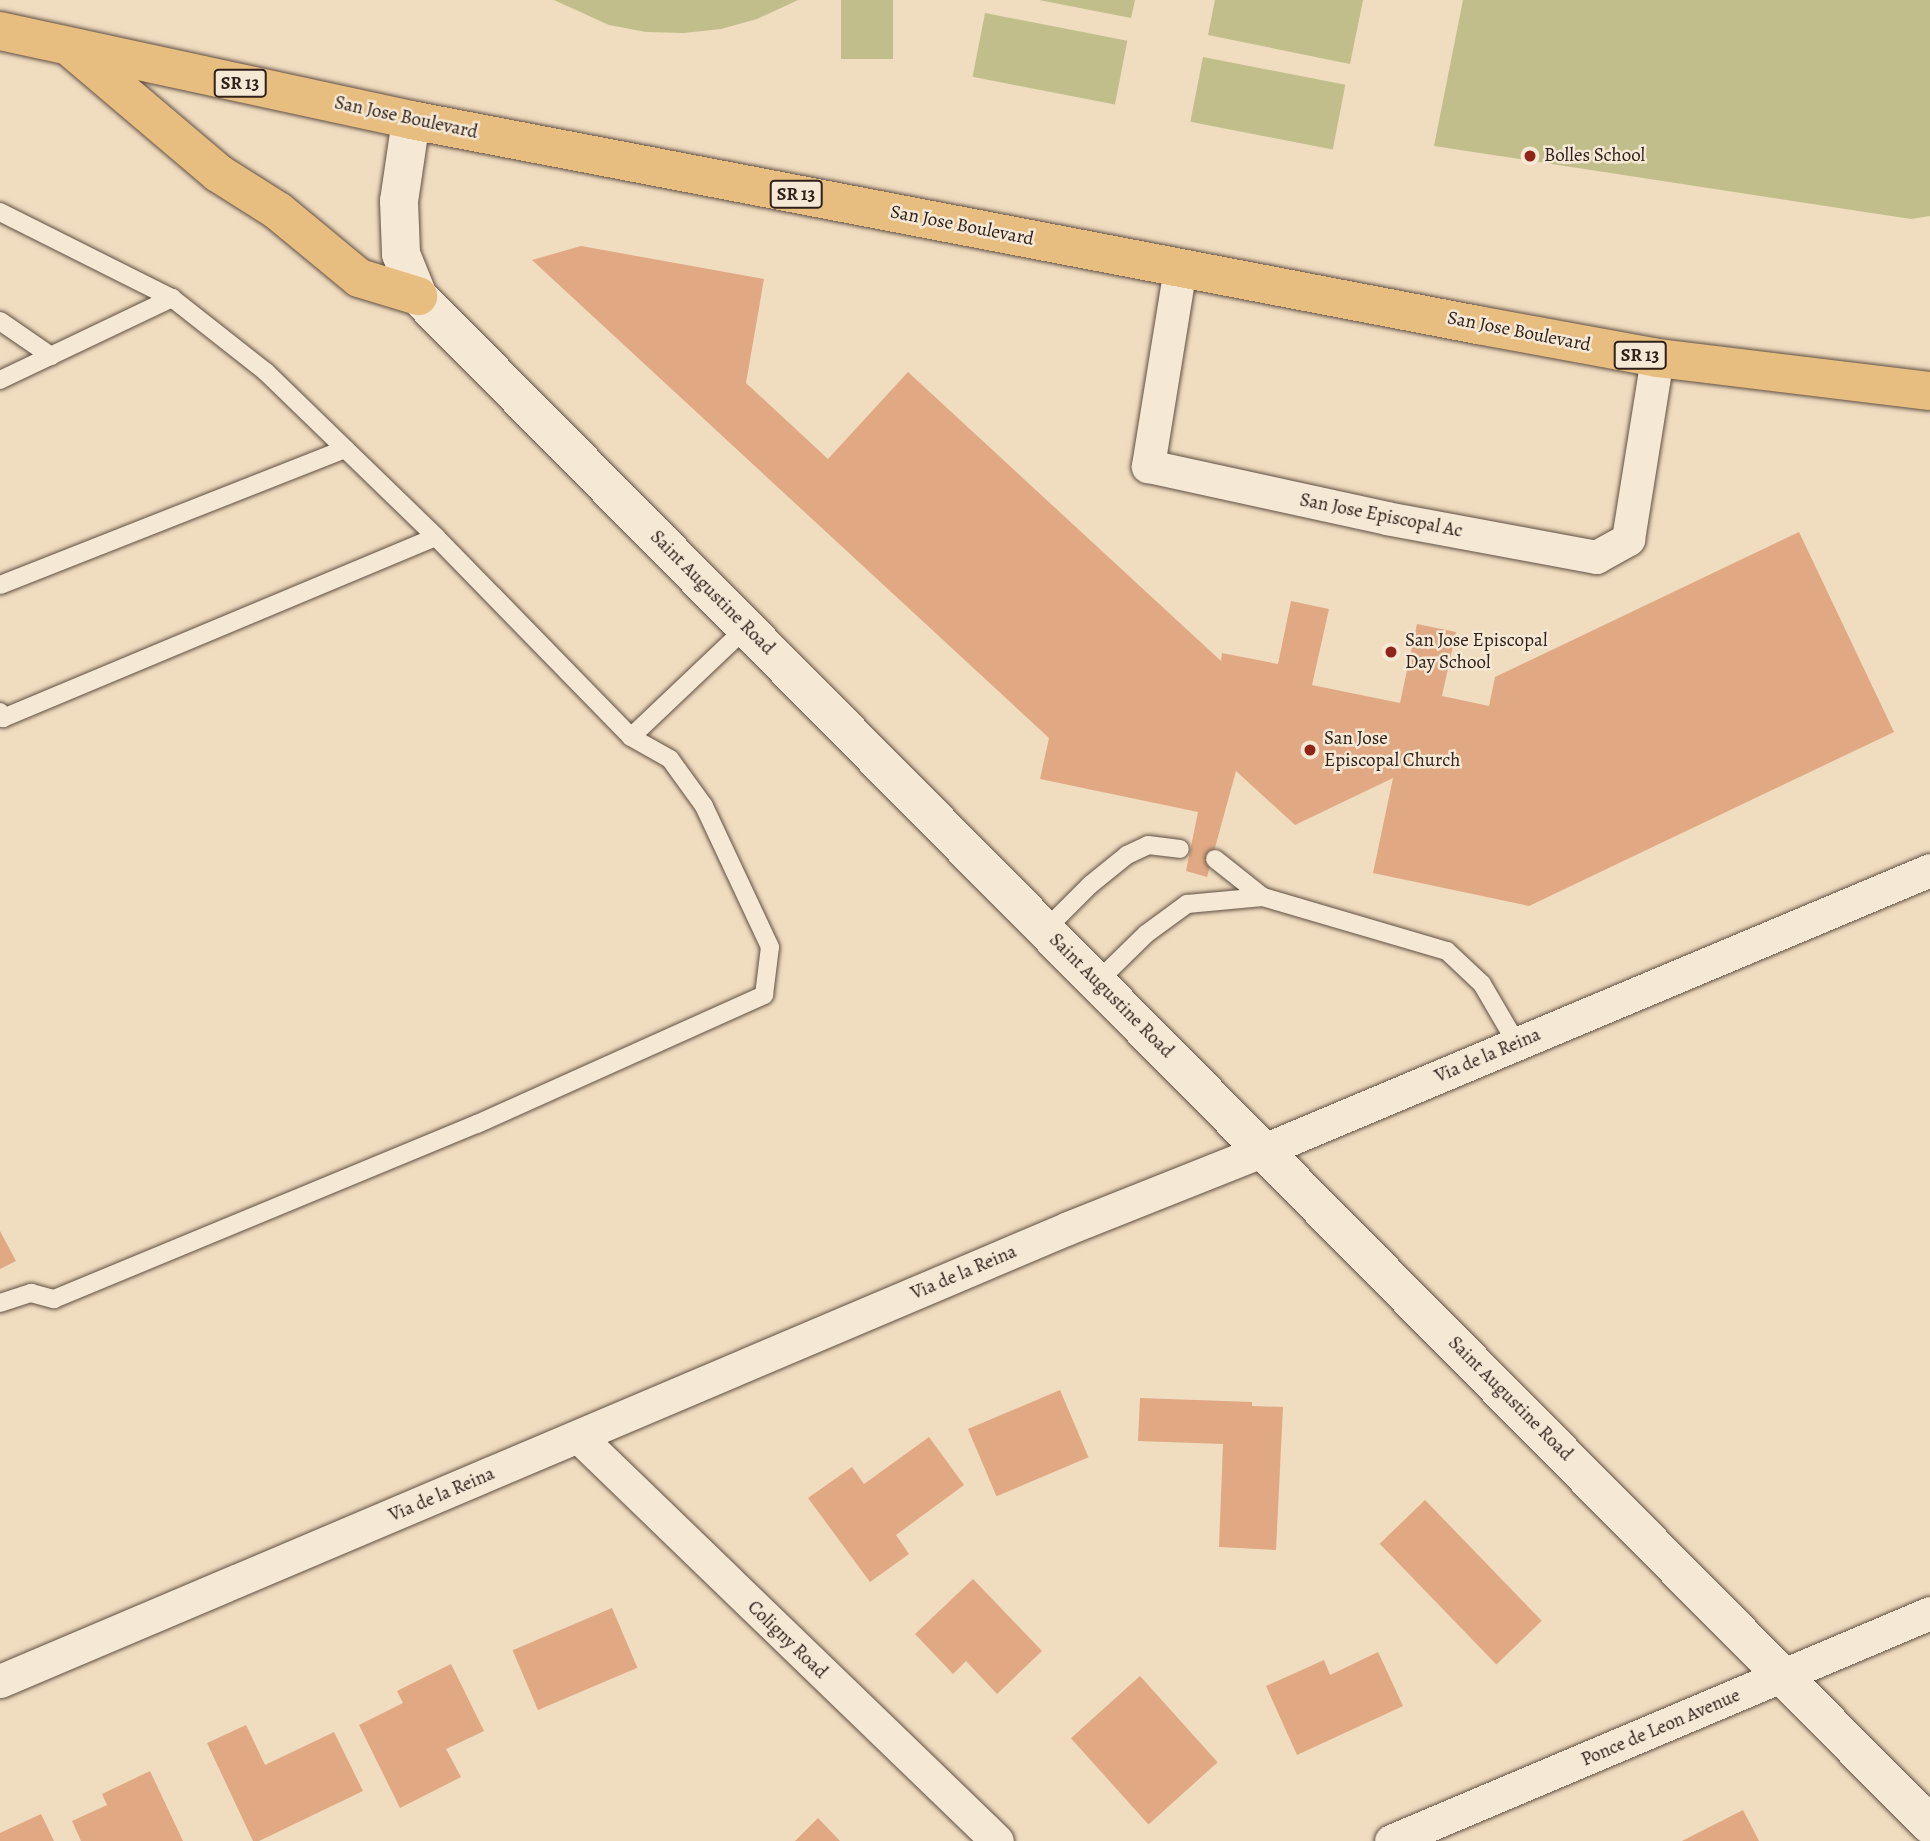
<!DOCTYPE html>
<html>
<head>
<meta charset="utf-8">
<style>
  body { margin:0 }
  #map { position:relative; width:1930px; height:1841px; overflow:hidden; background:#f0dcbf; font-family:Alegreya,serif }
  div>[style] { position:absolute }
  .green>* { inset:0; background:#c1be8c; transform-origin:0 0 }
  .building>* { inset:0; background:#e0a984; transform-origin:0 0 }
  .roads { filter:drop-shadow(0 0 2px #5f4f43) drop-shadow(0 0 2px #5f4f43) }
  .lane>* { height:18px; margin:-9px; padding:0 9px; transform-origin:9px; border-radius:9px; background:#f5e8d5 }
  .street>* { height:33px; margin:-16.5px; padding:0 16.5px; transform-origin:16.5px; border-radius:16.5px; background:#f5e8d5 }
  .secondary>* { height:38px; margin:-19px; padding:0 19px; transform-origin:19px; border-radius:19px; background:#f5e8d5 }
  .primary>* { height:38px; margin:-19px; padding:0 19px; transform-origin:19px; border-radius:19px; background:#e8be80 }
  .dots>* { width:19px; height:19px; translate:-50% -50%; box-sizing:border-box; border:4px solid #f5e8d5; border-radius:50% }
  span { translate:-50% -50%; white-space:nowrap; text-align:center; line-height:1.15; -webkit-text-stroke:5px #f5e8d5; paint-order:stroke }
  .shield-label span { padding:2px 5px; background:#f5e8d5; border:2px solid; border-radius:5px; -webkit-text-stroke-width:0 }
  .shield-label { font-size:18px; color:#2f201a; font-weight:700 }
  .street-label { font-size:19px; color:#2f201a }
  .poi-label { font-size:19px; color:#2f201a }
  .left { translate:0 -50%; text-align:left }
</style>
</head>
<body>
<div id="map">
  <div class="green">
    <i style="clip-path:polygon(554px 0,798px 0,757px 19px,721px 29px,684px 33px,646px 32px,609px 25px)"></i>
    <i style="left:841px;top:0;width:52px;height:59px"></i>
    <i style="clip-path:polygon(1039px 0,1135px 0,1131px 18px)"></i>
    <i style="clip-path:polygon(1215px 0,1363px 0,1350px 64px,1208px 35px)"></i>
    <i style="clip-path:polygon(1463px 0,1930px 0,1930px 216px,1911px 219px,1434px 146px)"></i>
    <i style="left:985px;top:13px;width:145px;height:65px;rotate:11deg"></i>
    <i style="left:1203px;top:57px;width:145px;height:66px;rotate:11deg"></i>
  </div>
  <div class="building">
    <i style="clip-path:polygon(581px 246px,764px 279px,746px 383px,828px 459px,908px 372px,1221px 661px,1222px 653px,1278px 664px,1291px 601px,1329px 609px,1312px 685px,1400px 703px,1417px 624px,1456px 632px,1442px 696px,1489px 706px,1495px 677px,1799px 532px,1894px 732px,1529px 906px,1373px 873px,1393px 778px,1295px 825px,1236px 771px,1207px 877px,1186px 871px,1198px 812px,1040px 779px,1049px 738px,532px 260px)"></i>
    <i style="clip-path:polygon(0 1231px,16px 1261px,0 1269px)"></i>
    <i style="left:1060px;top:1390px;width:73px;height:100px;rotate:67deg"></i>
    <i style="clip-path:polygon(1140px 1398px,1252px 1402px,1252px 1406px,1283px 1407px,1276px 1550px,1219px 1547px,1223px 1444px,1138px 1441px)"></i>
    <i style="clip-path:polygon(929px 1437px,964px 1485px,896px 1535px,909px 1554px,870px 1582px,808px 1498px,852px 1467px,864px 1484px)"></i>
    <i style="left:1425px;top:1500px;width:168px;height:63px;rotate:46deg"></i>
    <i style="clip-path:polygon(973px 1579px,1042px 1651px,997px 1694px,966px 1661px,953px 1674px,915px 1634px)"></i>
    <i style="left:612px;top:1608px;width:65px;height:108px;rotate:67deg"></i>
    <i style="clip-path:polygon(1378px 1652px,1403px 1706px,1297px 1755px,1266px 1686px,1324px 1660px,1330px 1675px)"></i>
    <i style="clip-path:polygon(451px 1664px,484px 1731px,446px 1749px,461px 1777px,400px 1808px,359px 1725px,403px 1703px,397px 1691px)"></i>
    <i style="left:1140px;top:1676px;width:116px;height:93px;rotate:48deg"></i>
    <i style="clip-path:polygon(246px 1725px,265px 1765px,334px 1732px,363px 1791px,259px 1841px,253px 1841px,207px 1743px)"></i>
    <i style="clip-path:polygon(150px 1771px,183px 1841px,81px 1841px,72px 1821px,107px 1805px,102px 1794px)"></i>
    <i style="clip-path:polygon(1743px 1810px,1759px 1841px,1682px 1841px)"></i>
    <i style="clip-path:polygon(41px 1814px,54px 1841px,0 1841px,0 1833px)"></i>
    <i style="clip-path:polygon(818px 1818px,840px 1841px,795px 1841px)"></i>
  </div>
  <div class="roads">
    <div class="lane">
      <i style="left:0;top:212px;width:192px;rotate:26.6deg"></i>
      <i style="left:172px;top:298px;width:120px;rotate:38.2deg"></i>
      <i style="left:266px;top:372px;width:237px;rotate:44.1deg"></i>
      <i style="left:0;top:321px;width:62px;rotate:34.5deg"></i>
      <i style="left:0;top:380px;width:191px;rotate:-25.5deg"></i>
      <i style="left:0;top:585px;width:371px;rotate:-21.5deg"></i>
      <i style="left:0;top:712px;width:7px;rotate:63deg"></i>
      <i style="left:3px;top:718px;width:469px;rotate:-22.7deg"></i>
      <i style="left:436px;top:537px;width:279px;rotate:45.7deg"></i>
      <i style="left:631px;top:737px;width:158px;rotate:-43.5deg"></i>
      <i style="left:1215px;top:859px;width:61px;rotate:38.4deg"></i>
      <i style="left:1045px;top:930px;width:64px;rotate:-45deg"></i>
      <i style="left:1090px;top:885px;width:48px;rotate:-39deg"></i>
      <i style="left:1127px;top:855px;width:23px;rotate:-25deg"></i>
      <i style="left:1148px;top:845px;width:32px;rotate:7deg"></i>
      <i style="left:1097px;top:982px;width:69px;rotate:-44.4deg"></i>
      <i style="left:1146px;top:934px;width:51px;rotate:-36.2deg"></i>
      <i style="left:1187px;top:904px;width:76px;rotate:-5.3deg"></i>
      <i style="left:1263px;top:897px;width:192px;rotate:16.4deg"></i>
      <i style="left:1447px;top:951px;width:48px;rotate:43.3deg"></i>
      <i style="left:1482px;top:984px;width:69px;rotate:59.7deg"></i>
      <i style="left:0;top:1303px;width:33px;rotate:-18deg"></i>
      <i style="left:31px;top:1293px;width:24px;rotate:15deg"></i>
      <i style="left:54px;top:1299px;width:458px;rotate:-22.5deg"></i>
      <i style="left:477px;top:1124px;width:315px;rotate:-24.2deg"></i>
      <i style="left:764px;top:995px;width:48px;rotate:-82.9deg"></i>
      <i style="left:770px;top:947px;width:156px;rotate:-115.1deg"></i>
      <i style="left:704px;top:806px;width:58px;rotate:-125.9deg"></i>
      <i style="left:670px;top:759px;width:45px;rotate:-150.6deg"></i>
    </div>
    <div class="street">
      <i style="left:1180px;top:268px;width:201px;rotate:99.2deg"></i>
      <i style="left:1148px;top:466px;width:244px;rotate:12.3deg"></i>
      <i style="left:1386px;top:518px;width:214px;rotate:10.5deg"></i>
      <i style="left:1596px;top:557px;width:37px;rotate:-29deg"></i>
      <i style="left:1628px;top:539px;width:183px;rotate:-80.9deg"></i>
      <i style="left:579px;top:1437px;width:581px;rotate:44.02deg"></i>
      <i style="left:0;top:1681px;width:1160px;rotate:-22.98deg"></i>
      <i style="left:1068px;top:1228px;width:211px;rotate:-21.7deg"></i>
      <i style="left:1264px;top:1150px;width:722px;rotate:-22.8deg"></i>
      <i style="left:1391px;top:1841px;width:585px;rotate:-22.93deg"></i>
    </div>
    <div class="secondary">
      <i style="left:411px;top:120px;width:82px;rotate:98.4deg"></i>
      <i style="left:399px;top:201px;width:53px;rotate:87.8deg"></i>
      <i style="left:401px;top:254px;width:45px;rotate:68deg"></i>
      <i style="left:418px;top:296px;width:2150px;rotate:45.32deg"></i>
    </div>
    <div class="primary">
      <i style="left:0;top:31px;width:421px;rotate:12.2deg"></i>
      <i style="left:411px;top:120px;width:1087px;rotate:10.88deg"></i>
      <i style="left:1478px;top:325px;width:182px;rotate:10.4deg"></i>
      <i style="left:1657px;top:358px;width:275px;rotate:6.9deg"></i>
      <i style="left:72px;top:49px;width:192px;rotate:40.3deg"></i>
      <i style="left:218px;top:173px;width:71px;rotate:32.3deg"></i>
      <i style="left:278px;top:211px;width:105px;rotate:39.6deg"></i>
      <i style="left:359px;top:278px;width:62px;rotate:17deg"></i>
    </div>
  </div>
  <div class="dots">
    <i style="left:1530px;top:156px;background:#8f2418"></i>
    <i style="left:1391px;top:652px;background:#8f2418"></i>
    <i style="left:1310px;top:750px;background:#8f2418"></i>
  </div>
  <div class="shield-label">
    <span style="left:240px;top:83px">SR 13</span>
    <span style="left:796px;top:194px">SR 13</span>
    <span style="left:1640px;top:355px">SR 13</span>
  </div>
  <div class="street-label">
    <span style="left:406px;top:118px;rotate:12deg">San Jose Boulevard</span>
    <span style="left:962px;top:226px;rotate:11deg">San Jose Boulevard</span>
    <span style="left:1519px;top:332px;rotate:11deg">San Jose Boulevard</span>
    <span style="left:1381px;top:516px;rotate:11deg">San Jose Episcopal Ac</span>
    <span style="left:712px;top:593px;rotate:45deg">Saint Augustine Road</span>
    <span style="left:1111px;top:996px;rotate:45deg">Saint Augustine Road</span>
    <span style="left:1488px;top:1056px;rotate:-23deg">Via de la Reina</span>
    <span style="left:964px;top:1273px;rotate:-23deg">Via de la Reina</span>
    <span style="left:1510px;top:1399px;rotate:45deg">Saint Augustine Road</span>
    <span style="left:442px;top:1495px;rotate:-23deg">Via de la Reina</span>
    <span style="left:787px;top:1640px;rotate:44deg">Coligny Road</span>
    <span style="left:1661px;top:1728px;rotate:-23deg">Ponce de Leon Avenue</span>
  </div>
  <div class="poi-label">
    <span class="left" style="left:1544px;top:156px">Bolles School</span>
    <span class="left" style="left:1405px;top:652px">San Jose Episcopal<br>Day School</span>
    <span class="left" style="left:1324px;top:750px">San Jose<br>Episcopal Church</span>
  </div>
</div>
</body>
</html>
